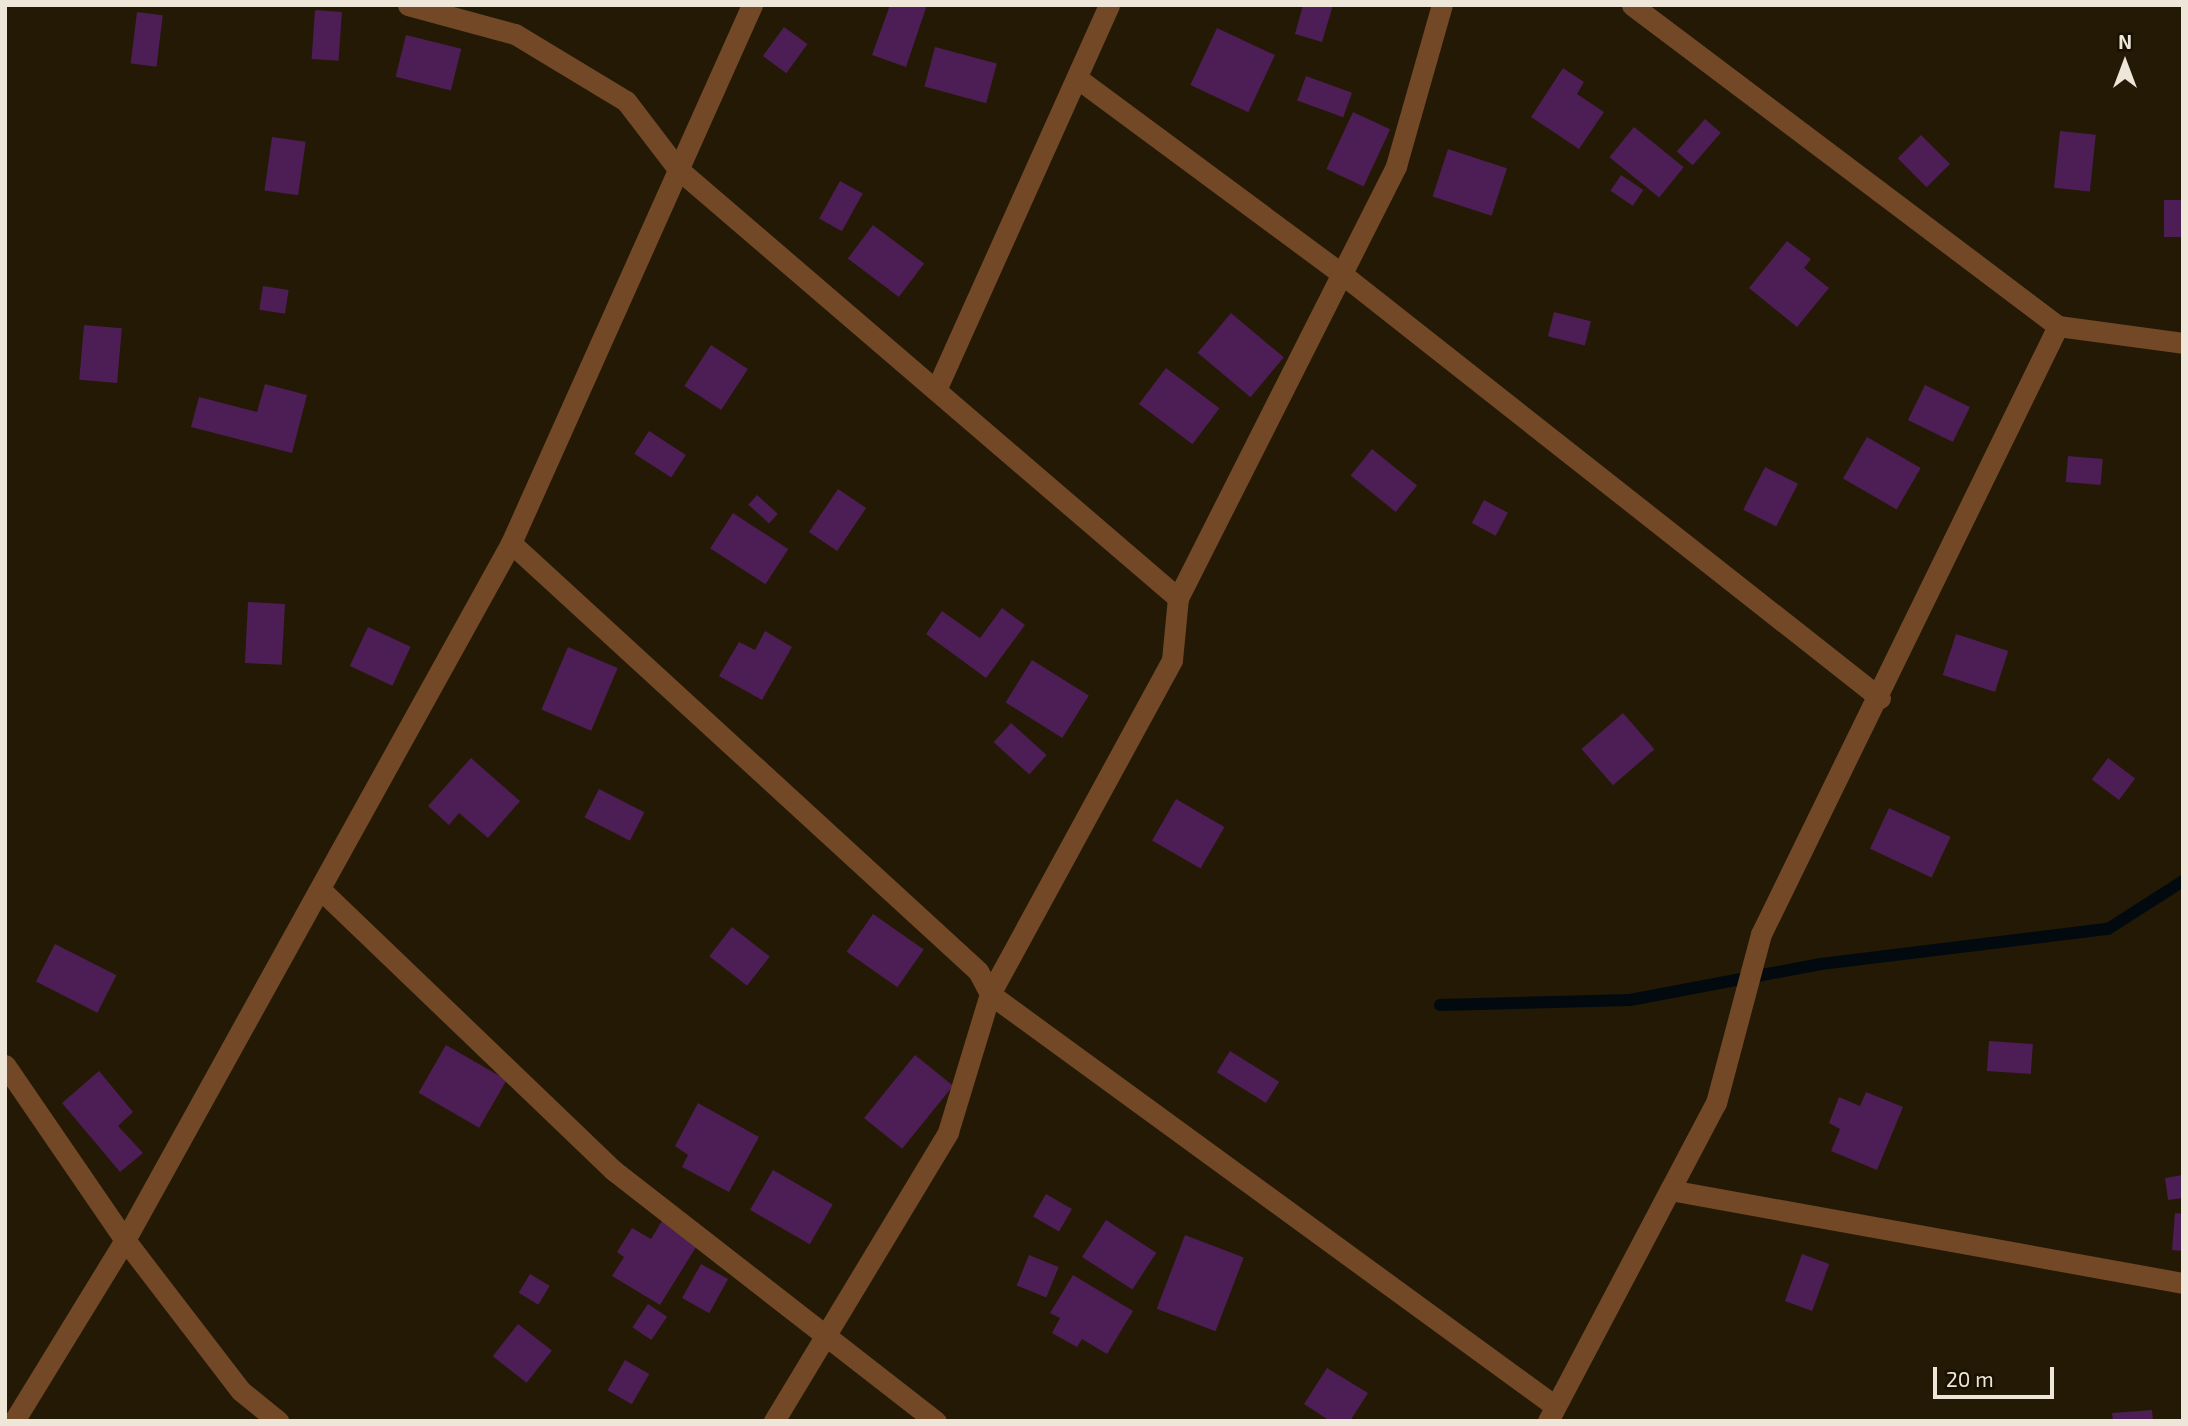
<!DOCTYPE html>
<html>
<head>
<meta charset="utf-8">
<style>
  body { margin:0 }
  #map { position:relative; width:2188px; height:1426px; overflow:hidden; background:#231905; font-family:"Exo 2",sans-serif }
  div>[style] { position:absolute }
  .stream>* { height:12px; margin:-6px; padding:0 6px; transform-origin:6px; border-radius:6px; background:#020a10 }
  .building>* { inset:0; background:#4d1d55; transform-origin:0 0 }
  .minor>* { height:21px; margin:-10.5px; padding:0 10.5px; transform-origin:10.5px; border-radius:10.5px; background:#724826 }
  span { translate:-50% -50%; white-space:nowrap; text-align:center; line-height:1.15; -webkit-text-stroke:5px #1a1000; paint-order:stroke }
  .frame { position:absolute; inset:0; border:7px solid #ede6d9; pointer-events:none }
  .north { position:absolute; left:2090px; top:28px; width:70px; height:70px; -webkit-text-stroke:5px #1a1000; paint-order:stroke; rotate:0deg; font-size:19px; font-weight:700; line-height:28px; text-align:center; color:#ede6d9 }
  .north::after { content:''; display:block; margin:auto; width:24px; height:32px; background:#ede6d9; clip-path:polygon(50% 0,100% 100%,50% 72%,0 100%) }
  .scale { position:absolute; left:1933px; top:1367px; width:121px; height:32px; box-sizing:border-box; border:4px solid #ede6d9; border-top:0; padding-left:9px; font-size:21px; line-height:24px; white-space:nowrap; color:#ede6d9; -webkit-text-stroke:5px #1a1000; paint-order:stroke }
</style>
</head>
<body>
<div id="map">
  <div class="stream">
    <i style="left:1440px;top:1005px;width:190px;rotate:-1.5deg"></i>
    <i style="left:1630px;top:1000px;width:194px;rotate:-10.7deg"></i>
    <i style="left:1821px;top:964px;width:289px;rotate:-7deg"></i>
    <i style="left:2108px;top:929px;width:89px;rotate:-32.6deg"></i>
  </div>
  <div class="building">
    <i style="clip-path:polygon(890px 5px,927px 5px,906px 67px,872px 55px)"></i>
    <i style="clip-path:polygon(1303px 5px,1333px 5px,1322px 42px,1295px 34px)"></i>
    <i style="left:315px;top:10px;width:27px;height:49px;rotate:4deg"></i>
    <i style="left:137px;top:12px;width:26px;height:52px;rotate:7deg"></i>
    <i style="left:784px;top:27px;width:29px;height:36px;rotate:36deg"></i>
    <i style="left:1217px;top:28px;width:64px;height:63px;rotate:25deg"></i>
    <i style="left:406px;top:35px;width:57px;height:43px;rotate:14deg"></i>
    <i style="left:935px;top:47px;width:64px;height:41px;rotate:15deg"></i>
    <i style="clip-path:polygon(1563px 68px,1584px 82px,1577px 94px,1604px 112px,1579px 149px,1531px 117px)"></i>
    <i style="left:1306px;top:76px;width:49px;height:26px;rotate:20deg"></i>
    <i style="left:1353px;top:112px;width:41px;height:63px;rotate:25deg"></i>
    <i style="left:1705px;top:119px;width:21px;height:43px;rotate:41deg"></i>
    <i style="left:1634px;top:127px;width:64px;height:39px;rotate:39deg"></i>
    <i style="left:2060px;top:131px;width:36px;height:57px;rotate:6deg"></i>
    <i style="left:1921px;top:135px;width:41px;height:33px;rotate:45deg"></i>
    <i style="left:272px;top:137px;width:34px;height:54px;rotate:8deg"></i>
    <i style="left:1448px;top:149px;width:62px;height:50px;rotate:18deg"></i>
    <i style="left:1621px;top:175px;width:27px;height:19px;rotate:34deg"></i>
    <i style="left:840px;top:181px;width:26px;height:43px;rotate:29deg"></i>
    <i style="left:2164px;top:200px;width:19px;height:37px"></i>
    <i style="left:873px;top:225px;width:64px;height:42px;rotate:37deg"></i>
    <i style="clip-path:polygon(1787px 241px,1811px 259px,1804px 268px,1829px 288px,1797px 327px,1749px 288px)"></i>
    <i style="left:263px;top:286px;width:26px;height:24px;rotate:9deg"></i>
    <i style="left:1554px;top:312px;width:38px;height:25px;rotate:14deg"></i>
    <i style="left:1231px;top:313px;width:69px;height:52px;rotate:40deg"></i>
    <i style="left:84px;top:325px;width:38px;height:55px;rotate:5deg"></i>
    <i style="left:711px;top:345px;width:44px;height:49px;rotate:33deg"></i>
    <i style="left:1166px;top:368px;width:67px;height:45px;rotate:37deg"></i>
    <i style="clip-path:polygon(265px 384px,307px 395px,292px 453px,191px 427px,199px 397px,257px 412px)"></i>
    <i style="left:1925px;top:385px;width:50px;height:39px;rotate:26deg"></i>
    <i style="left:649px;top:431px;width:44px;height:27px;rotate:33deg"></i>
    <i style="left:1867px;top:437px;width:62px;height:48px;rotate:30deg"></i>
    <i style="left:1372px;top:449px;width:58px;height:34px;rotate:39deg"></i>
    <i style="left:2068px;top:456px;width:35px;height:26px;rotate:5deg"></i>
    <i style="left:1765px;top:467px;width:37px;height:48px;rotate:27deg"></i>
    <i style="left:838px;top:489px;width:34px;height:52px;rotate:34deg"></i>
    <i style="left:757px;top:495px;width:28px;height:13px;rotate:42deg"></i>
    <i style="left:1484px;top:500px;width:27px;height:26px;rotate:28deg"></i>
    <i style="left:733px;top:513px;width:66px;height:42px;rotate:33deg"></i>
    <i style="left:248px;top:602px;width:37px;height:61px;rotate:3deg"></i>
    <i style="clip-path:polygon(1002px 608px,1025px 625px,986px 678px,926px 634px,942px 611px,980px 638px)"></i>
    <i style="left:368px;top:627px;width:47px;height:43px;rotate:25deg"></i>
    <i style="clip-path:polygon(765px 631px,792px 647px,762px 700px,719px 676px,739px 642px,755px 650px)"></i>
    <i style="left:1956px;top:634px;width:55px;height:43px;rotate:18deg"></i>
    <i style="left:568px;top:647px;width:54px;height:68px;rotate:23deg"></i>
    <i style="left:1032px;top:660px;width:67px;height:50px;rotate:32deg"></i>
    <i style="left:1623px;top:713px;width:48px;height:55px;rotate:49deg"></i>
    <i style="left:1011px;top:723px;width:48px;height:26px;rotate:42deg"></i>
    <i style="clip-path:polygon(471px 758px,520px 801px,488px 838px,459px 813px,449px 825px,428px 806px)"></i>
    <i style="left:2108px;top:758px;width:34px;height:27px;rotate:37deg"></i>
    <i style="left:599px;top:789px;width:51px;height:32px;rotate:27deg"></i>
    <i style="left:1176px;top:799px;width:56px;height:48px;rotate:30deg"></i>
    <i style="left:1889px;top:808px;width:68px;height:45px;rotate:25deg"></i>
    <i style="left:873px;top:914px;width:62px;height:46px;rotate:35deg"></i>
    <i style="left:732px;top:927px;width:48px;height:37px;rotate:38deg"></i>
    <i style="left:55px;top:944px;width:69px;height:42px;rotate:27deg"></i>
    <i style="left:1989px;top:1041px;width:44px;height:30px;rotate:4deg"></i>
    <i style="left:446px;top:1045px;width:70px;height:55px;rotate:30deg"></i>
    <i style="left:1230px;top:1051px;width:58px;height:25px;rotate:32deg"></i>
    <i style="left:915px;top:1055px;width:49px;height:81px;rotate:39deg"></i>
    <i style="clip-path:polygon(99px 1071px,133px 1112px,118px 1126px,143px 1153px,120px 1172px,62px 1103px)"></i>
    <i style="clip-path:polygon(1866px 1092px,1903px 1107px,1877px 1170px,1831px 1151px,1840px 1129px,1829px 1123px,1839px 1097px,1860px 1106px)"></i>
    <i style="clip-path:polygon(698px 1103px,759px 1137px,729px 1192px,682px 1167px,688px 1155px,675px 1146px)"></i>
    <i style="left:773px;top:1170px;width:69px;height:46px;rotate:30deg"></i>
    <i style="clip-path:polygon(2183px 1175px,2183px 1198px,2168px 1200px,2165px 1178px)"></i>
    <i style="left:1046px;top:1194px;width:30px;height:26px;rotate:30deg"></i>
    <i style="clip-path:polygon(2175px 1213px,2183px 1214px,2183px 1251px,2172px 1250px)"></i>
    <i style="clip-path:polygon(665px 1216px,701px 1239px,660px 1305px,612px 1276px,624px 1257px,617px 1252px,632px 1228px,651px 1239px)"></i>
    <i style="left:1106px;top:1220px;width:60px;height:44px;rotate:33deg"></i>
    <i style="left:1185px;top:1235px;width:63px;height:79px;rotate:21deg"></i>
    <i style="left:1802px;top:1254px;width:29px;height:50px;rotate:20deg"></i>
    <i style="left:1029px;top:1255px;width:32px;height:33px;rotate:22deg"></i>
    <i style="left:701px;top:1264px;width:31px;height:39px;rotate:29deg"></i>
    <i style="left:530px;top:1274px;width:23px;height:22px;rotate:31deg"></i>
    <i style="clip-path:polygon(1073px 1275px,1133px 1311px,1107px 1354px,1082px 1339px,1077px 1347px,1052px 1333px,1060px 1318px,1050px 1313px)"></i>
    <i style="left:648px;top:1304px;width:23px;height:28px;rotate:34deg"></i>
    <i style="left:518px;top:1324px;width:43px;height:41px;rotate:38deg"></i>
    <i style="left:625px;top:1360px;width:28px;height:35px;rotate:30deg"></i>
    <i style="clip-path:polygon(1327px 1368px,1368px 1393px,1350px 1421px,1330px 1421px,1304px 1404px)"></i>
    <i style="clip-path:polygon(2152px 1410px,2153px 1421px,2113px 1421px,2112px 1413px)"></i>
  </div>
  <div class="minor">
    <i style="left:408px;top:5px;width:111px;rotate:15.2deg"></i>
    <i style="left:515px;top:34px;width:130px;rotate:31.1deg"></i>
    <i style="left:626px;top:101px;width:86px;rotate:52.6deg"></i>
    <i style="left:678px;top:169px;width:659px;rotate:40.63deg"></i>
    <i style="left:1632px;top:5px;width:533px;rotate:37deg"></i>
    <i style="left:2058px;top:326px;width:126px;rotate:7.7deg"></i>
    <i style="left:1077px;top:78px;width:330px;rotate:36.5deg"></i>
    <i style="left:1342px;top:274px;width:685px;rotate:38.24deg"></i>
    <i style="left:936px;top:390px;width:422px;rotate:-65.8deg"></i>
    <i style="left:511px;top:543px;width:633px;rotate:42.5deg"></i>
    <i style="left:978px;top:971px;width:26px;rotate:62deg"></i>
    <i style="left:990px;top:994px;width:699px;rotate:36.1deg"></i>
    <i style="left:320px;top:889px;width:406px;rotate:43.8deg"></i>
    <i style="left:613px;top:1170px;width:409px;rotate:37.9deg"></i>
    <i style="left:5px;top:1065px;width:212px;rotate:55.6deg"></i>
    <i style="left:125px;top:1240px;width:190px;rotate:52.5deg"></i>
    <i style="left:241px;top:1391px;width:48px;rotate:39deg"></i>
    <i style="left:1670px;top:1190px;width:521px;rotate:10.28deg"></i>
    <i style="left:14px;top:1421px;width:212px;rotate:-58.5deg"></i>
    <i style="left:125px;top:1240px;width:797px;rotate:-61.02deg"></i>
    <i style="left:511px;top:543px;width:590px;rotate:-65.87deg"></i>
    <i style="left:774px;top:1421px;width:337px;rotate:-58.9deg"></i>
    <i style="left:948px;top:1132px;width:144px;rotate:-73.1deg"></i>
    <i style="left:990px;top:994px;width:380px;rotate:-61.4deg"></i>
    <i style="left:1172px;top:660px;width:62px;rotate:-84.5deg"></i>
    <i style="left:1178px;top:598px;width:484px;rotate:-63.2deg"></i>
    <i style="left:1396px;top:166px;width:167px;rotate:-74.1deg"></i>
    <i style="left:1548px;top:1421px;width:360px;rotate:-62.2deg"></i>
    <i style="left:1716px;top:1103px;width:175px;rotate:-75.1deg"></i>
    <i style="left:1761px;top:934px;width:677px;rotate:-63.97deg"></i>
  </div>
  <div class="frame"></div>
  <div class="north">N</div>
  <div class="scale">20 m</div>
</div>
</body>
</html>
